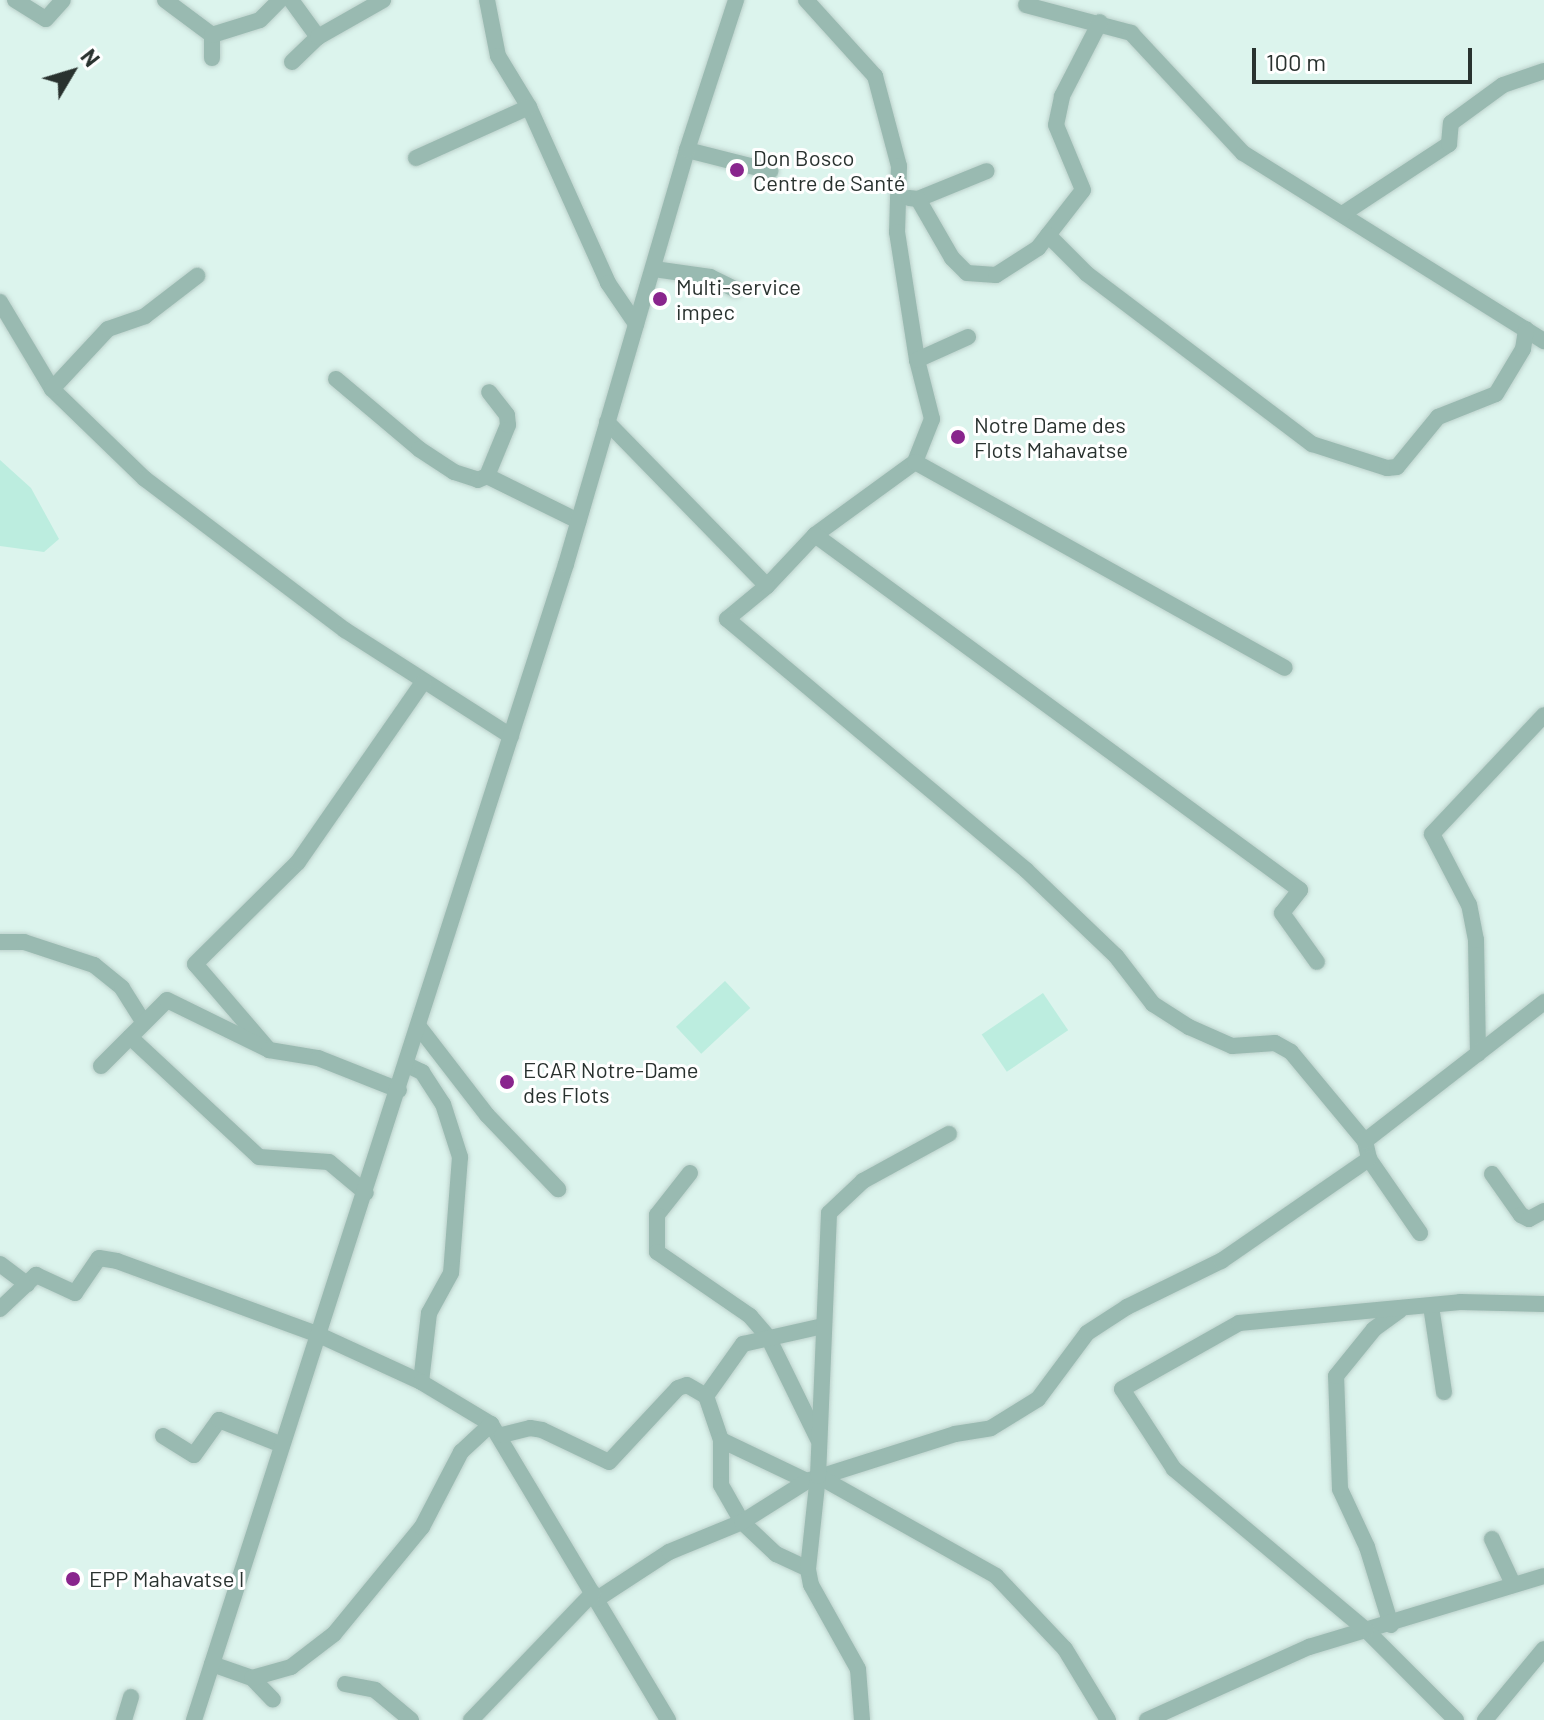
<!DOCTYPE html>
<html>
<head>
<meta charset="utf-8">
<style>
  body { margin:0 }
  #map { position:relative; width:1544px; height:1720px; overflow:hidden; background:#dcf4ed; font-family:Barlow,sans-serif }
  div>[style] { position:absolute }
  .green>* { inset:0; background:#bceddf; transform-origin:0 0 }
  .roads { filter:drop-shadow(0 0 2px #bcd1cb) drop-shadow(0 0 2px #bcd1cb) }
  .minor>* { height:16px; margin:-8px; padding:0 8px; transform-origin:8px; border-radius:8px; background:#99bab1 }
  .dots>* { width:22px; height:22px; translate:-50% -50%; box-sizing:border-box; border:4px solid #fff; border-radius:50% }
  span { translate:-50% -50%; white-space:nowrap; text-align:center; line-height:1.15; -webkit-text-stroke:6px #fff; paint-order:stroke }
  .poi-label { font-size:22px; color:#29322f }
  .left { translate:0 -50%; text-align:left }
  .north { position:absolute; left:32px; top:32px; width:80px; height:80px; -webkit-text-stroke:6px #fff; paint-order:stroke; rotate:52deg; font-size:22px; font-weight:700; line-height:32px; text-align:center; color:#29322f }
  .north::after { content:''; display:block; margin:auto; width:28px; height:36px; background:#29322f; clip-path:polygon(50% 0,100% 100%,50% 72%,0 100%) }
  .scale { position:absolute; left:1252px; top:48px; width:220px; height:36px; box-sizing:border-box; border:4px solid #29322f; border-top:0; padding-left:10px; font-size:24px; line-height:28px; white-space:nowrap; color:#29322f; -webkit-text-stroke:6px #fff; paint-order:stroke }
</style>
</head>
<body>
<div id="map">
  <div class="green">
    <i style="clip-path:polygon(0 460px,31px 488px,59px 539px,44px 552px,0 546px)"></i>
    <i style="left:725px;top:981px;width:37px;height:67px;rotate:47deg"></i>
    <i style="left:1043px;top:993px;width:45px;height:74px;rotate:56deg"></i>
  </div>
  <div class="roads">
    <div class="minor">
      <i style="left:15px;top:0;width:36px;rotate:32deg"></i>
      <i style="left:46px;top:19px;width:25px;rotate:-48deg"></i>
      <i style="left:165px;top:0;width:59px;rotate:36.7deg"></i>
      <i style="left:291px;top:0;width:46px;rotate:53.9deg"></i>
      <i style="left:487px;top:0;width:57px;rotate:78.9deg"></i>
      <i style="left:498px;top:56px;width:60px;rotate:58.7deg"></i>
      <i style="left:529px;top:107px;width:193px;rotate:65.8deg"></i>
      <i style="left:608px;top:283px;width:50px;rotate:55.7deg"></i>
      <i style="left:806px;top:0;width:103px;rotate:47.8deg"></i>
      <i style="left:875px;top:76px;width:93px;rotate:75.1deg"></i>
      <i style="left:899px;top:166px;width:66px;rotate:91.7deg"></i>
      <i style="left:897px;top:232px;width:130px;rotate:81.1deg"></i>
      <i style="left:917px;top:360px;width:61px;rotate:75.7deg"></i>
      <i style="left:932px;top:419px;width:46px;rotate:111.6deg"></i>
      <i style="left:915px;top:462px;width:124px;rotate:143.9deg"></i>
      <i style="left:815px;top:535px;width:70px;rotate:133.3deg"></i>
      <i style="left:767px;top:586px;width:52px;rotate:140.5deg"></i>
      <i style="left:727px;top:619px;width:390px;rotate:40deg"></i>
      <i style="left:1026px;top:870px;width:124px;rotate:43.7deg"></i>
      <i style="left:1116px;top:956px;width:61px;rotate:52.4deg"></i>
      <i style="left:1153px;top:1004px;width:43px;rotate:32.6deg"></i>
      <i style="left:1189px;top:1027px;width:47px;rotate:23.8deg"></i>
      <i style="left:1232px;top:1046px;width:43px;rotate:-4deg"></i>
      <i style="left:1275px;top:1043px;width:18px;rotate:29deg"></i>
      <i style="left:1291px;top:1052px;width:116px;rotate:50.3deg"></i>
      <i style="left:1365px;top:1141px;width:18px;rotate:77deg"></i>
      <i style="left:1369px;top:1159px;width:90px;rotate:55.4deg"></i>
      <i style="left:1026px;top:5px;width:109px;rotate:14.9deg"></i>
      <i style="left:1131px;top:33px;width:164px;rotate:47deg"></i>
      <i style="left:1243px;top:153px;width:355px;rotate:32deg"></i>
      <i style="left:212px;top:58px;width:23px;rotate:-90deg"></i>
      <i style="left:212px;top:35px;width:50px;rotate:-17.4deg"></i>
      <i style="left:260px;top:20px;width:28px;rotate:-45deg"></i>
      <i style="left:292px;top:62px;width:36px;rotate:-44deg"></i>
      <i style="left:318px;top:37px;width:75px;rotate:-29.6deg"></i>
      <i style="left:687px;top:150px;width:86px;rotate:14.2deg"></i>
      <i style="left:416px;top:158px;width:124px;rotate:-24.3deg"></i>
      <i style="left:909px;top:198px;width:9px;rotate:6deg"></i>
      <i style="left:918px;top:199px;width:74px;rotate:-22.1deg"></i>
      <i style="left:918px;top:199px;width:68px;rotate:60deg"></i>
      <i style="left:952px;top:258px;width:21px;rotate:45deg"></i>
      <i style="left:967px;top:273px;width:29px;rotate:4deg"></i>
      <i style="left:996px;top:275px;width:50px;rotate:-32.7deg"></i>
      <i style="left:1038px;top:248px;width:73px;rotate:-52.2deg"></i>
      <i style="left:1083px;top:190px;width:70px;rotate:-112.6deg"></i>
      <i style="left:1056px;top:125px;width:30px;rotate:-78deg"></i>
      <i style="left:1062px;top:96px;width:83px;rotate:-62.8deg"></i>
      <i style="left:1344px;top:213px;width:126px;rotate:-33.3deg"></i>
      <i style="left:1449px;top:144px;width:21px;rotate:-85deg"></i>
      <i style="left:1451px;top:123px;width:64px;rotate:-36.2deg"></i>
      <i style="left:1503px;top:85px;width:43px;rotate:-18.9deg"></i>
      <i style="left:1048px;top:235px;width:55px;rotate:45deg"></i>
      <i style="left:1087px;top:274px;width:282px;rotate:37.1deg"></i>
      <i style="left:1312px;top:444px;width:79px;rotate:17.7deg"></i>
      <i style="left:1387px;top:468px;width:10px;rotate:-6deg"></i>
      <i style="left:1397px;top:467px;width:65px;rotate:-50.6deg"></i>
      <i style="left:1438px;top:417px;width:62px;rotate:-21.6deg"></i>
      <i style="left:1496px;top:394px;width:52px;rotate:-59deg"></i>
      <i style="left:1523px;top:349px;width:20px;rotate:-81deg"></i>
      <i style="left:654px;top:269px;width:57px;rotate:8.1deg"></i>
      <i style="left:710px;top:277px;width:28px;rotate:26deg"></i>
      <i style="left:0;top:302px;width:101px;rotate:59.1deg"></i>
      <i style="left:52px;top:389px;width:129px;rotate:44.1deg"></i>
      <i style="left:145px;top:479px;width:251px;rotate:37.1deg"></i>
      <i style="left:345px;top:630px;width:197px;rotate:32.6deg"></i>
      <i style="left:917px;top:360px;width:56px;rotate:-24.3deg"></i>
      <i style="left:336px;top:379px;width:109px;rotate:40.1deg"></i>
      <i style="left:419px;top:449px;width:42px;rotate:33.3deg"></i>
      <i style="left:454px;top:472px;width:25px;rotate:18deg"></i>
      <i style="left:478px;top:480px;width:10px;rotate:-24deg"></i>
      <i style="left:487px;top:476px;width:102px;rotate:26.3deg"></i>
      <i style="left:52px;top:389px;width:82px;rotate:-47deg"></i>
      <i style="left:108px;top:329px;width:39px;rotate:-19deg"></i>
      <i style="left:145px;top:316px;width:66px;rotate:-37.6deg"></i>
      <i style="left:607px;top:422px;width:229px;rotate:45.7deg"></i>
      <i style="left:915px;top:462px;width:423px;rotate:29.1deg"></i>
      <i style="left:487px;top:476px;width:55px;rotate:-67.6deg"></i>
      <i style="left:508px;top:425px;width:10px;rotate:-96deg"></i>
      <i style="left:507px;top:415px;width:29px;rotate:-128deg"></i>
      <i style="left:815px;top:535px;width:601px;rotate:36.2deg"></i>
      <i style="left:1300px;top:890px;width:29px;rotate:128deg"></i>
      <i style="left:1282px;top:913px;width:60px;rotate:54.5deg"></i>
      <i style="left:0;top:942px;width:24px"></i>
      <i style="left:24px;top:942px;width:74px;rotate:18.2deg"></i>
      <i style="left:94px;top:965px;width:36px;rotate:39deg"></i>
      <i style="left:122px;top:988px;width:41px;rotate:57.8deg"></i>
      <i style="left:419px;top:1027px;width:111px;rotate:52.3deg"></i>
      <i style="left:487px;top:1115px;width:103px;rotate:46.2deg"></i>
      <i style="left:130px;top:1037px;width:176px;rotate:42.9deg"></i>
      <i style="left:259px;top:1157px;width:70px;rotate:4.1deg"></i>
      <i style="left:329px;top:1162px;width:48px;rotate:40deg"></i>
      <i style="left:269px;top:1050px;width:113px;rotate:-130.7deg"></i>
      <i style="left:195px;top:964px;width:145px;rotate:-44.7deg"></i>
      <i style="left:298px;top:862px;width:219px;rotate:-55.2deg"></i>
      <i style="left:1478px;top:1054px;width:114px;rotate:-91deg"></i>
      <i style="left:1476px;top:940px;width:36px;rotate:-101deg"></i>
      <i style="left:1469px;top:905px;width:80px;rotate:-117.5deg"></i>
      <i style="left:1432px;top:834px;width:163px;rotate:-46.7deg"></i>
      <i style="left:407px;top:1065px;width:17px;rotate:25deg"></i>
      <i style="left:422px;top:1072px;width:38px;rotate:57deg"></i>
      <i style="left:443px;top:1104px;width:56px;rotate:72.2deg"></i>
      <i style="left:460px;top:1157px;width:116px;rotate:94.4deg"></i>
      <i style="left:451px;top:1273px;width:46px;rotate:118.8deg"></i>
      <i style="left:429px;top:1313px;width:69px;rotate:96.6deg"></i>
      <i style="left:101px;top:1066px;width:93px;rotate:-45deg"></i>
      <i style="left:167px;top:1000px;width:114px;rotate:26.1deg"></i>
      <i style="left:269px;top:1050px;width:50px;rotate:9.3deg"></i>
      <i style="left:318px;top:1058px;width:87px;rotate:21.6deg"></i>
      <i style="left:1365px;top:1141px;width:227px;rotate:-37.8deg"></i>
      <i style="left:690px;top:1173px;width:53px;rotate:128.2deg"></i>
      <i style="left:657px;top:1215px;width:37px;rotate:90deg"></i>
      <i style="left:657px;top:1252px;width:113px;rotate:34.5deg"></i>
      <i style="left:750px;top:1316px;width:28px;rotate:49deg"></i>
      <i style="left:768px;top:1337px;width:114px;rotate:63.9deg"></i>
      <i style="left:1492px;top:1174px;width:50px;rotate:54.7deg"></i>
      <i style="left:1521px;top:1215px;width:9px;rotate:27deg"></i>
      <i style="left:1529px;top:1219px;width:17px;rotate:-28deg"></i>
      <i style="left:0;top:1264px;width:34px;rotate:37deg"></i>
      <i style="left:1431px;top:1306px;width:87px;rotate:81.4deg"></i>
      <i style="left:0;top:1309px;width:50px;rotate:-43.4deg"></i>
      <i style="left:36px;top:1275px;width:43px;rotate:24.8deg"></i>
      <i style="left:75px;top:1293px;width:42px;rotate:-55.6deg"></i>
      <i style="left:99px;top:1258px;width:18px;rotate:9deg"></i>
      <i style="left:117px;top:1261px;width:215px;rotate:20.1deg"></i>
      <i style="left:319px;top:1335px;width:112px;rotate:24.7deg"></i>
      <i style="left:421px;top:1382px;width:82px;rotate:31deg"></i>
      <i style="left:491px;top:1424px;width:345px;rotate:59.1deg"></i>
      <i style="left:706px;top:1396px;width:64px;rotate:-54.6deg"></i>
      <i style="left:743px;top:1344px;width:82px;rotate:-12.7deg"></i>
      <i style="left:502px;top:1435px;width:29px;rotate:-14deg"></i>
      <i style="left:530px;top:1428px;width:12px;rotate:9deg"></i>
      <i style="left:542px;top:1430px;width:74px;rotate:25.5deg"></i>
      <i style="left:609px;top:1462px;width:101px;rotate:-47deg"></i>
      <i style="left:678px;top:1388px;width:9px;rotate:-18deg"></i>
      <i style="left:687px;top:1385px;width:22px;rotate:30deg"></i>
      <i style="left:706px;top:1396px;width:46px;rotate:71.2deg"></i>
      <i style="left:721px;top:1440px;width:95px;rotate:25.5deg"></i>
      <i style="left:807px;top:1481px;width:155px;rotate:-17.6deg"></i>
      <i style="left:955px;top:1434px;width:36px;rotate:-9deg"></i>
      <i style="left:991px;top:1428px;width:55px;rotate:-31.7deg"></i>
      <i style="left:1038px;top:1399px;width:82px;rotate:-53.4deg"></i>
      <i style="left:1087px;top:1333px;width:48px;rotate:-33deg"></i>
      <i style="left:1127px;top:1307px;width:105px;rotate:-26.1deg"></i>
      <i style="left:1221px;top:1261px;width:180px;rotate:-34.6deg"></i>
      <i style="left:163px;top:1436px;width:36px;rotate:32deg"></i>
      <i style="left:194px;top:1455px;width:43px;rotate:-54.5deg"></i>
      <i style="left:219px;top:1420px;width:68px;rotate:21.6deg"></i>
      <i style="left:721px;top:1440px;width:45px;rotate:90deg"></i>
      <i style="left:721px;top:1485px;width:43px;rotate:60.4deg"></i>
      <i style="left:742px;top:1522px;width:47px;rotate:43.3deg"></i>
      <i style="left:776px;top:1554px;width:35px;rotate:25deg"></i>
      <i style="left:818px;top:1476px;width:204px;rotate:29.3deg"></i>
      <i style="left:996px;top:1576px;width:100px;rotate:46.6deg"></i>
      <i style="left:1065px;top:1649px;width:83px;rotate:58.8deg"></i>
      <i style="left:1492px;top:1539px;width:50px;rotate:65deg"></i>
      <i style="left:597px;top:1599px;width:86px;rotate:-33.1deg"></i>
      <i style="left:669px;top:1552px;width:79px;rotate:-22.3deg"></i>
      <i style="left:742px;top:1522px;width:77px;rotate:-32.2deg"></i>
      <i style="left:1391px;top:1625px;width:82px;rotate:-107.1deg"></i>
      <i style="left:1367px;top:1547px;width:64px;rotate:-115deg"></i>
      <i style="left:1340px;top:1489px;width:113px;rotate:-92deg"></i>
      <i style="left:1336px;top:1376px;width:60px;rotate:-51deg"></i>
      <i style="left:1374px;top:1329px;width:32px;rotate:-36deg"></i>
      <i style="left:212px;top:1664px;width:42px;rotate:19.3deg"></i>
      <i style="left:252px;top:1678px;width:30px;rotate:46deg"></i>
      <i style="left:252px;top:1678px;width:41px;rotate:-15.8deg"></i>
      <i style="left:291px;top:1667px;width:54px;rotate:-37.5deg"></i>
      <i style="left:334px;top:1634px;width:139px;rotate:-50.6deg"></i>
      <i style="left:422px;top:1527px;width:85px;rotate:-62.5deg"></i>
      <i style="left:461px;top:1452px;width:41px;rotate:-43deg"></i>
      <i style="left:345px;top:1684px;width:31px;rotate:11deg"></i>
      <i style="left:375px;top:1690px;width:47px;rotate:39.8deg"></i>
      <i style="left:124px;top:1720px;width:24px;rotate:-73deg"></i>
      <i style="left:194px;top:1720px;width:1214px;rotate:-72.16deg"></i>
      <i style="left:566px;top:564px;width:431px;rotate:-73.7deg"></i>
      <i style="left:687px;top:150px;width:158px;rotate:-71.9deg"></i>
      <i style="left:471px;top:1720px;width:176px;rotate:-46.2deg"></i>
      <i style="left:862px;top:1720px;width:51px;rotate:-94.5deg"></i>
      <i style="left:858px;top:1669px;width:96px;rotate:-119.2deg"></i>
      <i style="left:811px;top:1585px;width:16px;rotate:-101deg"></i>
      <i style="left:808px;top:1569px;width:94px;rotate:-83.9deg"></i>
      <i style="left:818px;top:1476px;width:263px;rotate:-87.6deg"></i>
      <i style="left:829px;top:1213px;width:47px;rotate:-43.3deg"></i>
      <i style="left:863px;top:1181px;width:98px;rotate:-28.7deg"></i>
      <i style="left:1147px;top:1720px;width:178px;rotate:-24.3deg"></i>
      <i style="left:1309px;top:1647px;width:245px;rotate:-16.8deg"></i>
      <i style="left:1456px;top:1720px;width:127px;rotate:-135deg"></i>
      <i style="left:1366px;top:1630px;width:251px;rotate:-140deg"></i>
      <i style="left:1174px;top:1469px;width:95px;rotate:-123deg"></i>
      <i style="left:1122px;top:1389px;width:134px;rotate:-29.4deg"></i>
      <i style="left:1239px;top:1323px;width:222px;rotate:-5.4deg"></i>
      <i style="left:1460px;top:1302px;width:84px;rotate:1.4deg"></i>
      <i style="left:1485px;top:1720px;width:92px;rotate:-50.3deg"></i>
    </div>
  </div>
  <div class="dots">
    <i style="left:737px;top:170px;background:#89258d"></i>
    <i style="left:660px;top:299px;background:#89258d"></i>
    <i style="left:958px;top:437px;background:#89258d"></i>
    <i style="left:507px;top:1082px;background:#89258d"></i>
    <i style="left:73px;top:1579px;background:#89258d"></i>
  </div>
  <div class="poi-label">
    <span class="left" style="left:753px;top:170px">Don Bosco<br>Centre de Santé</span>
    <span class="left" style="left:676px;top:299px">Multi-service<br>impec</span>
    <span class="left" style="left:974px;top:437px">Notre Dame des<br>Flots Mahavatse</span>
    <span class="left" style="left:523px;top:1082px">ECAR Notre-Dame<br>des Flots</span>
    <span class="left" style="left:89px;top:1579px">EPP Mahavatse I</span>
  </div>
  <div class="north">N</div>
  <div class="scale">100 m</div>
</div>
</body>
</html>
